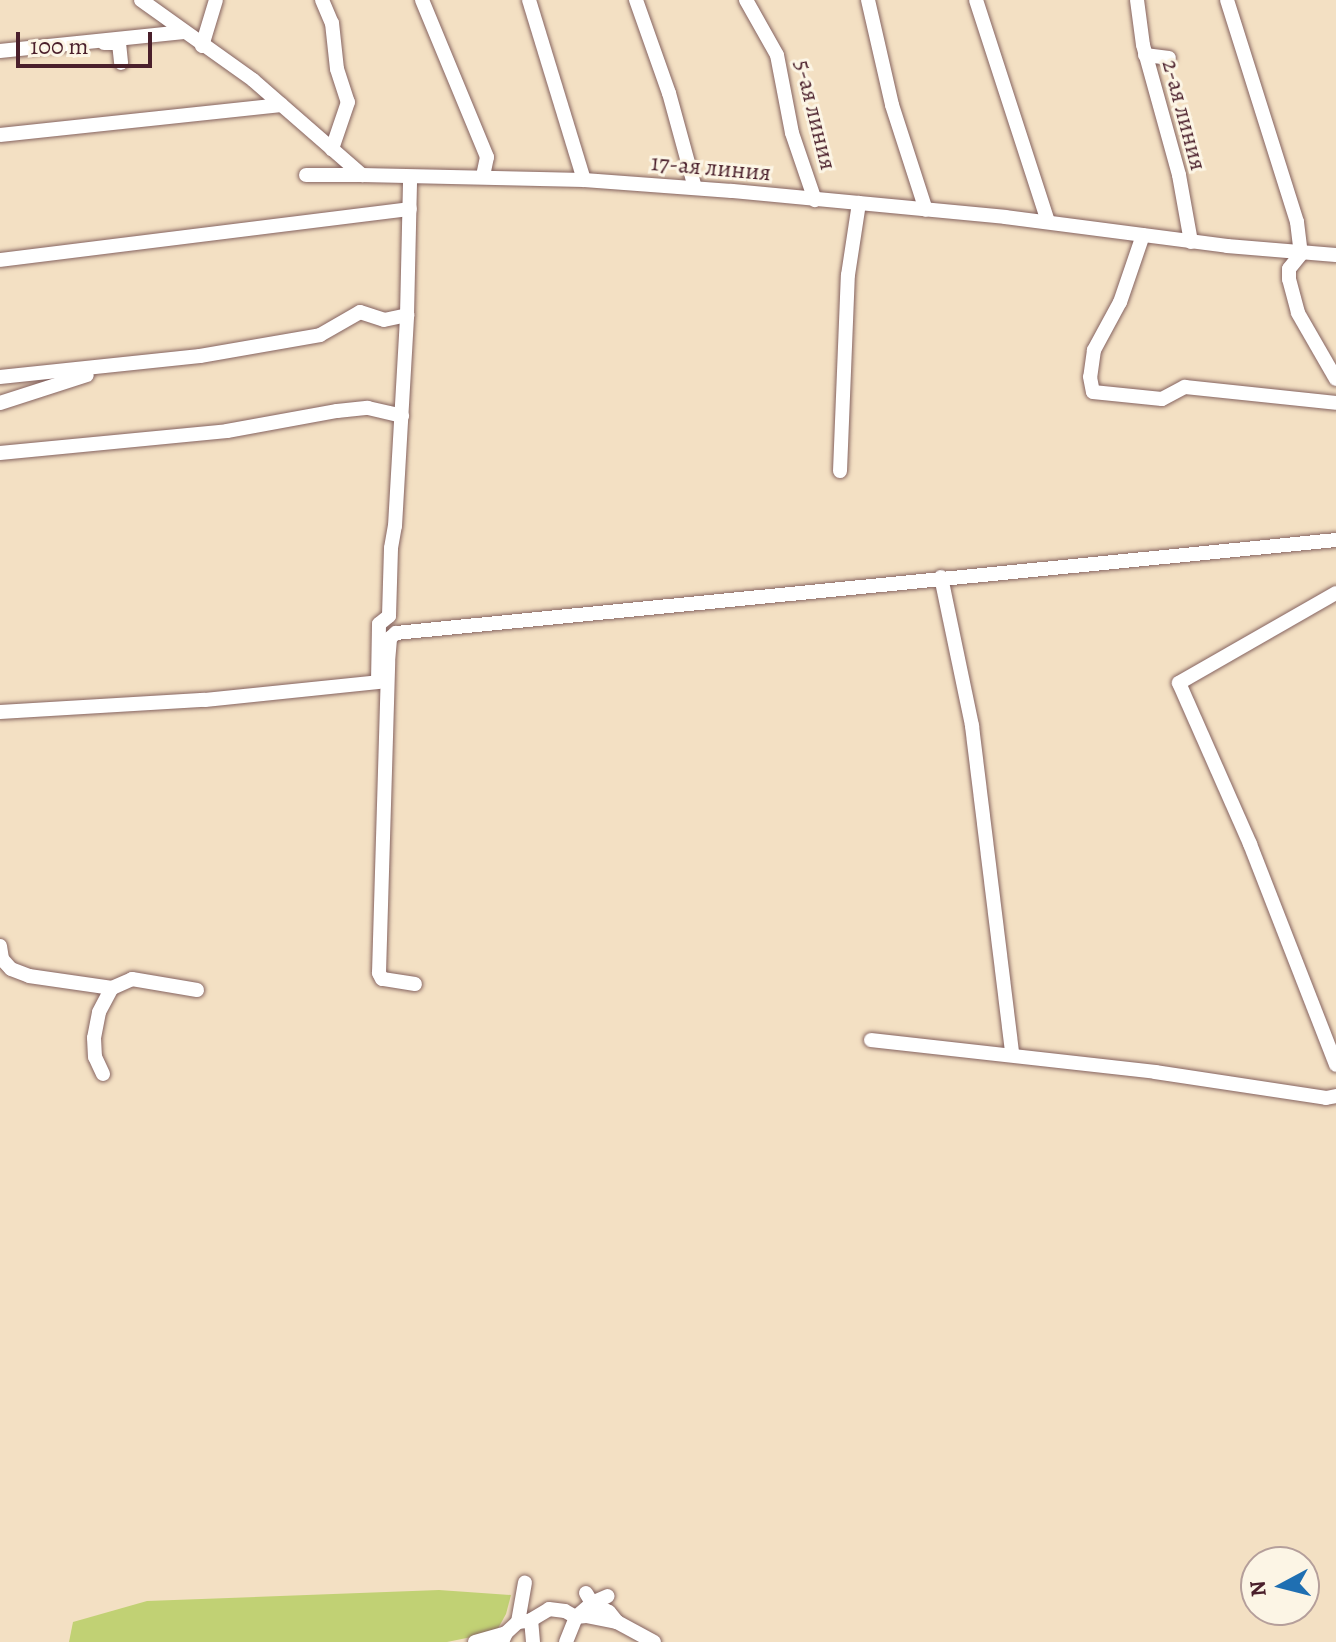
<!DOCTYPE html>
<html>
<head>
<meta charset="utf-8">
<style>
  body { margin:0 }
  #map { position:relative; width:1336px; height:1642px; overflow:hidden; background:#f3e0c3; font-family:Alegreya,serif }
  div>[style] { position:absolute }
  .green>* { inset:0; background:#c1d174 }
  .roads { filter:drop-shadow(0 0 2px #856360) drop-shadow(0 0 2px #856360) }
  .minor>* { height:14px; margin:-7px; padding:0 7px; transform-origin:7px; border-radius:7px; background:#fff }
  span { translate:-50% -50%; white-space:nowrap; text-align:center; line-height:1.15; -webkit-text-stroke:6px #fcf5e5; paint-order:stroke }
  .street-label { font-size:24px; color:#4a1f2b }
  .north { position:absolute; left:1240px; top:1546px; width:80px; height:80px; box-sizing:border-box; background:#fcf5e5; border:2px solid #b59f9b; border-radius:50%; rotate:263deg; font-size:22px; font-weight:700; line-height:32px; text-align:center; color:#4a1f2b }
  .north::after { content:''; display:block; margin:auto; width:28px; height:36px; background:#1f6fb2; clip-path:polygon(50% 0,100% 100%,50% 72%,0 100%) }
  .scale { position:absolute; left:16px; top:32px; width:136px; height:36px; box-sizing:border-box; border:4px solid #4a1f2b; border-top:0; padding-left:10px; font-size:24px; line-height:28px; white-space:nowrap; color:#4a1f2b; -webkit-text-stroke:6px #fcf5e5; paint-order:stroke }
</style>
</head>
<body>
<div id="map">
  <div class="green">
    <i style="clip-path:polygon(439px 1590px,511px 1595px,506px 1614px,496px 1632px,447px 1642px,69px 1642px,73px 1622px,147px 1601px)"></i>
  </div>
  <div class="roads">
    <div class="minor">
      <i style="left:141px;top:0;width:138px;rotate:35.5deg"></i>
      <i style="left:253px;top:80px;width:145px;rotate:41.1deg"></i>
      <i style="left:362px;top:175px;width:222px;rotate:1.3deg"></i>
      <i style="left:584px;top:180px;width:148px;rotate:4.3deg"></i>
      <i style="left:732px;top:191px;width:274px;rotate:5.4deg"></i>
      <i style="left:1005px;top:217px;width:224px;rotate:7.4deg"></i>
      <i style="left:1227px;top:246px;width:109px;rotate:4.7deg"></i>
      <i style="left:322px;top:0;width:25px;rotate:67deg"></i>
      <i style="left:332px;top:23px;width:46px;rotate:83.8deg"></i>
      <i style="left:337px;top:69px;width:35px;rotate:72deg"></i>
      <i style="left:348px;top:102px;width:50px;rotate:108.8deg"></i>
      <i style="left:422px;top:0;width:170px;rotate:67.5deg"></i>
      <i style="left:487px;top:157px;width:19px;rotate:102deg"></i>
      <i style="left:529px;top:0;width:188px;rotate:73deg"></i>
      <i style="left:636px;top:0;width:99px;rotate:70.5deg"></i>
      <i style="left:669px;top:93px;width:98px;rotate:74.7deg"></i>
      <i style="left:746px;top:0;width:63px;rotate:60.6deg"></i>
      <i style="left:777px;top:55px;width:79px;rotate:79.1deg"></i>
      <i style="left:792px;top:133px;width:71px;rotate:71.1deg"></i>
      <i style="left:868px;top:0;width:108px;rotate:77.1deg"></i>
      <i style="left:892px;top:105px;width:110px;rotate:72.1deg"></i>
      <i style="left:976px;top:0;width:233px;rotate:72deg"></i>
      <i style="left:1137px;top:0;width:45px;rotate:82.4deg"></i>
      <i style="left:1143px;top:45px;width:135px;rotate:74.5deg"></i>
      <i style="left:1179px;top:175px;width:68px;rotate:79.8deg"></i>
      <i style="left:1227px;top:0;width:233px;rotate:72.5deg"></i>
      <i style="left:1297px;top:222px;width:32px;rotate:83deg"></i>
      <i style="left:1301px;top:254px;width:19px;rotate:129deg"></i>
      <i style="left:1289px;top:269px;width:10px;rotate:90deg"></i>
      <i style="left:1289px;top:279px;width:35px;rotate:75deg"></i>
      <i style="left:1298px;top:313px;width:76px;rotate:60.1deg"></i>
      <i style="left:104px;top:43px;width:15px"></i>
      <i style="left:119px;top:43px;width:20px;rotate:84deg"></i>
      <i style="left:202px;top:46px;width:48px;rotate:-73.1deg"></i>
      <i style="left:0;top:51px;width:185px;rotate:-5.9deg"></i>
      <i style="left:1145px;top:55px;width:24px;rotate:7deg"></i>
      <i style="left:0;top:135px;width:283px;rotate:-6.1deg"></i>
      <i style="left:306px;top:175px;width:56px"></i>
      <i style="left:1143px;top:235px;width:71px;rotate:108.9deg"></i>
      <i style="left:1120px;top:302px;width:55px;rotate:118.4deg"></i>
      <i style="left:1094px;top:350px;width:27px;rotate:98deg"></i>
      <i style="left:1090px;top:377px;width:15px;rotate:79deg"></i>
      <i style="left:1093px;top:392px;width:69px;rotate:5.8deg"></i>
      <i style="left:1162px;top:399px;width:26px;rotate:-28deg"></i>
      <i style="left:1185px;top:387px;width:152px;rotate:6deg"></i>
      <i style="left:0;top:260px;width:413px;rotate:-7.1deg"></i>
      <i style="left:0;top:377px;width:201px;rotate:-6deg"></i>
      <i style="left:200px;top:356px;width:122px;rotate:-9.9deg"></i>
      <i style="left:320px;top:335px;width:46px;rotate:-29.9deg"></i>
      <i style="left:360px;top:312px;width:25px;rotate:18deg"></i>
      <i style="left:384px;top:320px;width:24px;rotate:-12deg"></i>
      <i style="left:0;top:403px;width:91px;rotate:-17.8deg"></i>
      <i style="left:0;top:453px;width:228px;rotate:-5.5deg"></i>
      <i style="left:227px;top:431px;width:112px;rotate:-10.3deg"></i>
      <i style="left:337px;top:411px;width:31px;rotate:-6deg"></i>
      <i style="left:368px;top:408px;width:35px;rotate:13deg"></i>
      <i style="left:840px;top:471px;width:196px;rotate:-87.7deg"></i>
      <i style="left:848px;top:275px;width:73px;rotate:-81.3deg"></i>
      <i style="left:941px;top:577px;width:152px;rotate:78.2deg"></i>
      <i style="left:972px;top:726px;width:330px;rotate:83deg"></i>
      <i style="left:1336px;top:593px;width:181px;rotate:150.2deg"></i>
      <i style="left:1179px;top:683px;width:176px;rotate:66.2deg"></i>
      <i style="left:1250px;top:844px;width:237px;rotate:68.7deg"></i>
      <i style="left:0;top:712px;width:205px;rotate:-3.4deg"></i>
      <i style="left:205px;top:700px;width:174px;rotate:-5.9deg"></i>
      <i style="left:378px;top:682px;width:58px;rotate:-89deg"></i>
      <i style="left:379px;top:624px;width:13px;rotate:-39deg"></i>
      <i style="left:389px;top:616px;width:68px;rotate:-88.3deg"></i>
      <i style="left:391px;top:548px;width:22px;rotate:-80deg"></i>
      <i style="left:395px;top:526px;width:211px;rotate:-86.7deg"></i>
      <i style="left:407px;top:315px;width:137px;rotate:-88.7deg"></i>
      <i style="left:0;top:946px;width:13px;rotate:81deg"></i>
      <i style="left:2px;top:959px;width:13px;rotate:48deg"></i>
      <i style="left:11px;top:969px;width:19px;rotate:21deg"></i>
      <i style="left:29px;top:976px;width:84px;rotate:8.2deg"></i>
      <i style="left:415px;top:984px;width:33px;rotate:-171deg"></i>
      <i style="left:382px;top:979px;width:7px;rotate:-117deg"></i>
      <i style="left:379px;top:973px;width:311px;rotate:-88.3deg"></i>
      <i style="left:388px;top:662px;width:24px;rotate:-85deg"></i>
      <i style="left:390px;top:638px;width:8px;rotate:-40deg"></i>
      <i style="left:396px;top:633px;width:945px;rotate:-5.65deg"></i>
      <i style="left:871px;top:1040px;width:286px;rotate:6.4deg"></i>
      <i style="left:1155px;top:1072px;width:173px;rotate:8.6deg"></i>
      <i style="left:1326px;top:1098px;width:10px;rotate:-11deg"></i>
      <i style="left:103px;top:1074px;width:19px;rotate:-115deg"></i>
      <i style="left:95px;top:1057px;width:19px;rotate:-93deg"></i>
      <i style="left:94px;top:1038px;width:26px;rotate:-79deg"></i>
      <i style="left:99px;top:1012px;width:27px;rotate:-62deg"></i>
      <i style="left:112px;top:988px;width:22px;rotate:-24deg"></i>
      <i style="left:132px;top:979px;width:66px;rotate:9.6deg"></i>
      <i style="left:586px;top:1593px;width:12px;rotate:59deg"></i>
      <i style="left:592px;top:1603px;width:17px;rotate:-24deg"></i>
      <i style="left:518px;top:1622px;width:40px;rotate:-80deg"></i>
      <i style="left:475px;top:1642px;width:32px;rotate:-16deg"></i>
      <i style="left:502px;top:1642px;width:10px;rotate:-66deg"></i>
      <i style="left:506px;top:1633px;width:16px;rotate:-43deg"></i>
      <i style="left:518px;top:1622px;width:8px;rotate:-7deg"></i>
      <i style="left:533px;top:1642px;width:22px;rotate:-95deg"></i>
      <i style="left:531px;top:1620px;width:21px;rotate:-31deg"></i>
      <i style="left:549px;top:1609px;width:16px;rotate:7deg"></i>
      <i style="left:565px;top:1611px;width:13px;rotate:29deg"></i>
      <i style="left:576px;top:1617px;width:21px;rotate:-41deg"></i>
      <i style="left:592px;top:1603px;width:19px;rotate:28deg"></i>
      <i style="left:609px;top:1612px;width:13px;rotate:51deg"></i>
      <i style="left:566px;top:1642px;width:27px;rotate:-68deg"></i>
      <i style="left:576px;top:1617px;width:10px;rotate:-6deg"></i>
      <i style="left:586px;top:1616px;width:32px;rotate:11deg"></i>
      <i style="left:617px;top:1622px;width:42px;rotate:28.4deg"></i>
    </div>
  </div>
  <div class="street-label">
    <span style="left:815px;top:115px;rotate:76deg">5-ая линия</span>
    <span style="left:1184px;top:115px;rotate:75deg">2-ая линия</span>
    <span style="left:711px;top:168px;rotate:5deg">17-ая линия</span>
  </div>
  <div class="north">N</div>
  <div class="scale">100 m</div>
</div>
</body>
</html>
